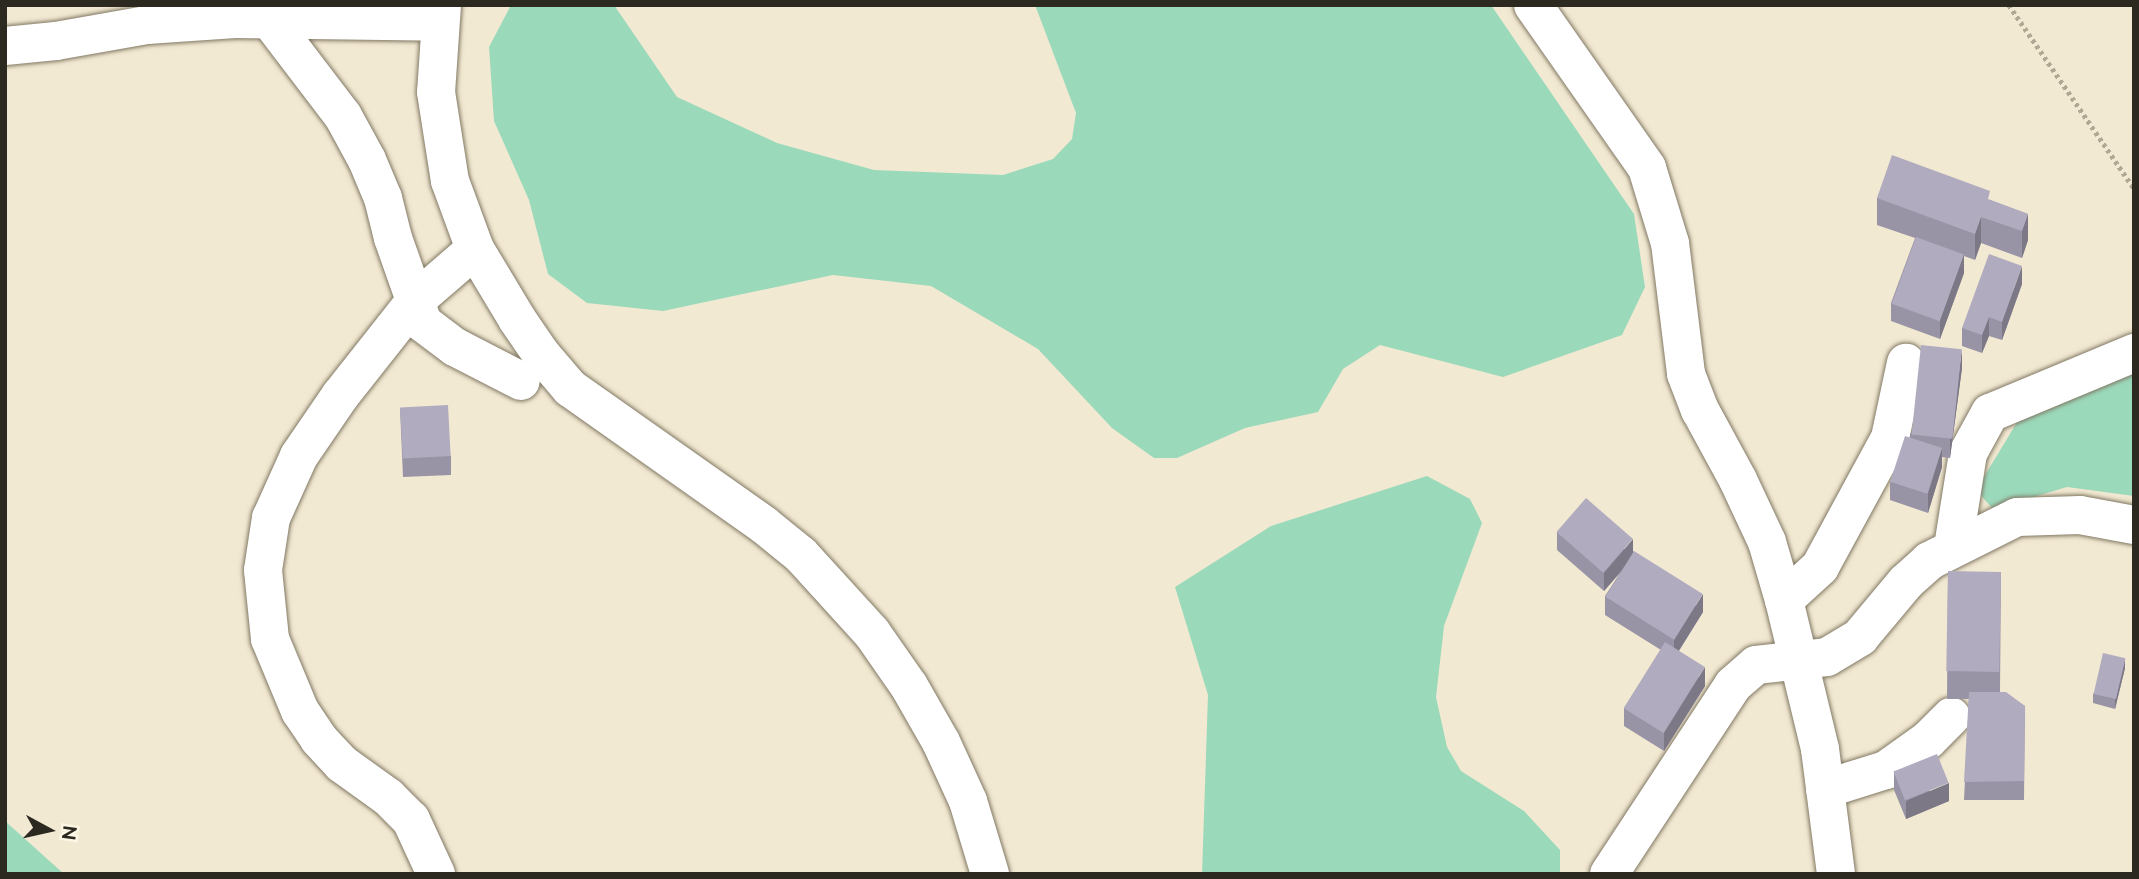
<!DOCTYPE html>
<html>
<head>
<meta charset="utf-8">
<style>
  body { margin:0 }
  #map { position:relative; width:2139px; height:879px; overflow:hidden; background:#f2e9d2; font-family:Raleway,sans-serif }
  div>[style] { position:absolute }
  .green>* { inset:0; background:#9bd9bb }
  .path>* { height:4.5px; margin-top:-2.25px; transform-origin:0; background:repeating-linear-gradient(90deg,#aea895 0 3.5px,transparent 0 7px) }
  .roads { filter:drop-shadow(0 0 2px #817864) drop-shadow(0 0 2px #817864) }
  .minor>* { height:38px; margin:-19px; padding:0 19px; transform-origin:19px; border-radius:19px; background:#fff }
  .wall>* { inset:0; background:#9893a5 }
  .shaded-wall>* { inset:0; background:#7c7886 }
  .building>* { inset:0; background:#b1abc0; transform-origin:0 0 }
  span { translate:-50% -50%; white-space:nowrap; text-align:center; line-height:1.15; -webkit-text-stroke:7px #fef6e4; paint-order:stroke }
  .frame { position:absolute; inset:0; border:7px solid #2c2920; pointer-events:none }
  .north { position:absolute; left:14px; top:795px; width:70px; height:70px; -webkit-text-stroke:5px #fef6e4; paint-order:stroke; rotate:98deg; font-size:19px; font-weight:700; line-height:28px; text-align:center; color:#2c2920 }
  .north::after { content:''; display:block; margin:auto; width:24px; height:32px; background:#2c2920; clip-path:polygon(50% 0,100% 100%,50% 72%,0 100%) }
</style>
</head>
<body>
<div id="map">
  <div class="green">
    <i style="clip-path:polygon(511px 5px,614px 5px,677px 97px,777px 143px,874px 170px,1003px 175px,1053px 159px,1072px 139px,1076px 113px,1035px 5px,1491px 5px,1634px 214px,1645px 287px,1622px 335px,1503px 377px,1380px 345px,1343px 369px,1318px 412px,1245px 428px,1177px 458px,1154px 458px,1112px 428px,1038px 349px,931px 286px,833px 275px,663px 311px,587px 303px,548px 274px,529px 200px,494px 121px,489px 47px)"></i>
    <i style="clip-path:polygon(2134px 357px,2134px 496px,2067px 487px,1993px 509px,1976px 490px,2019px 419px)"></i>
    <i style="clip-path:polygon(1427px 476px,1470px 499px,1482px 523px,1444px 626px,1436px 697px,1447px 747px,1461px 771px,1524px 811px,1560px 850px,1560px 874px,1202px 874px,1208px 695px,1175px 587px,1271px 526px)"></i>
    <i style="clip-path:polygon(5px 821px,64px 874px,5px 874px)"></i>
  </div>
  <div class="path">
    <i style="left:2009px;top:5px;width:222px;rotate:55.7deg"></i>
  </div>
  <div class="roads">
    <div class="minor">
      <i style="left:442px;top:5px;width:87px;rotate:93.9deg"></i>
      <i style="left:436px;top:92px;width:90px;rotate:81.1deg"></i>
      <i style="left:450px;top:181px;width:72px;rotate:69.8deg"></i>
      <i style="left:475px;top:249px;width:82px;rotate:59deg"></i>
      <i style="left:517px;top:319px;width:42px;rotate:55.6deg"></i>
      <i style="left:541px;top:354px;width:45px;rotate:49.5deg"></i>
      <i style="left:570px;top:388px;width:237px;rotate:35.2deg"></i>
      <i style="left:764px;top:525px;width:48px;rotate:39deg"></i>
      <i style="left:801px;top:555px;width:105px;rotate:47.7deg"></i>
      <i style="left:872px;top:633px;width:65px;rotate:55.1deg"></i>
      <i style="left:909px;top:686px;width:64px;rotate:60.3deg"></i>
      <i style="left:941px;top:742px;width:65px;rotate:65.4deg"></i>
      <i style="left:968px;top:801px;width:76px;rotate:73.2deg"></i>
      <i style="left:1533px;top:5px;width:199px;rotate:55deg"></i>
      <i style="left:1647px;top:168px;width:78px;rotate:73deg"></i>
      <i style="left:1670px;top:243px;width:132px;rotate:83deg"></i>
      <i style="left:1686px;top:374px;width:39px;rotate:69deg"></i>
      <i style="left:1700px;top:410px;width:80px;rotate:61.5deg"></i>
      <i style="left:1738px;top:480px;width:68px;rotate:64.9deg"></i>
      <i style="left:1767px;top:542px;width:60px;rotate:73.7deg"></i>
      <i style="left:1784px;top:600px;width:153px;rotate:76.4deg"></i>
      <i style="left:1820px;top:749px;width:126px;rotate:82.7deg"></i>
      <i style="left:269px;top:19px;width:122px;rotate:52.7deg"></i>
      <i style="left:343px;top:116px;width:50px;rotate:61.4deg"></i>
      <i style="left:367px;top:160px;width:41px;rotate:67.2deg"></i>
      <i style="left:383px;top:198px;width:41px;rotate:76deg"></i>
      <i style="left:393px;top:238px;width:90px;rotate:70.6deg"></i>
      <i style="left:423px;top:323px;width:40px;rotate:37deg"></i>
      <i style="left:455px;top:347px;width:74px;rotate:27.3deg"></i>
      <i style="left:5px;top:46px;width:51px;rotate:-5.6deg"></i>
      <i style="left:56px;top:41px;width:92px;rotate:-10deg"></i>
      <i style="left:147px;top:25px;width:88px;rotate:-3.9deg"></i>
      <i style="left:235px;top:19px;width:205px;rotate:0.8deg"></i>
      <i style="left:1953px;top:547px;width:95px;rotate:-80.9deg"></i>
      <i style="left:1968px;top:453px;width:46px;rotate:-61.2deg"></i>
      <i style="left:1990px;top:413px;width:156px;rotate:-22.6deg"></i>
      <i style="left:1784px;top:600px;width:49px;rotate:-42.5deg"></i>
      <i style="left:1820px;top:567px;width:147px;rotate:-61.5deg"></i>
      <i style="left:1890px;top:438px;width:77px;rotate:-78deg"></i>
      <i style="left:1825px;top:789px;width:64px;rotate:-17.3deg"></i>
      <i style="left:1886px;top:770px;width:52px;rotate:-35.5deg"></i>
      <i style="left:1928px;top:740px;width:33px;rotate:-45deg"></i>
      <i style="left:436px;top:874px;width:60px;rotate:-114.8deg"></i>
      <i style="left:411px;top:820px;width:33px;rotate:-135deg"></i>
      <i style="left:388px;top:797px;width:57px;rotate:-144.3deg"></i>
      <i style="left:342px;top:764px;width:34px;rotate:-133deg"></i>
      <i style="left:319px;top:739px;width:34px;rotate:-124deg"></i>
      <i style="left:300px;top:711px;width:78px;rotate:-112.6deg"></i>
      <i style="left:270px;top:639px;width:69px;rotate:-95.8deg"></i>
      <i style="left:263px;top:570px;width:53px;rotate:-81.3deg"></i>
      <i style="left:271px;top:518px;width:68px;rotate:-65.7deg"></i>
      <i style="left:299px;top:456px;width:73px;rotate:-55.7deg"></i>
      <i style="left:340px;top:396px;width:121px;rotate:-51.7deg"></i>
      <i style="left:415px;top:301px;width:79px;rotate:-40.9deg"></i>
      <i style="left:1609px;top:874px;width:226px;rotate:-56.7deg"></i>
      <i style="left:1733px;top:685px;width:30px;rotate:-41deg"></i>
      <i style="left:1756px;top:665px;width:71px;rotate:-6.4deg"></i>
      <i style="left:1827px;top:657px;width:39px;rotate:-31deg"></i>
      <i style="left:1860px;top:637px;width:72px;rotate:-50.1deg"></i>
      <i style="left:1906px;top:582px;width:31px;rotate:-42deg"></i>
      <i style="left:1929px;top:561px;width:98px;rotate:-26.6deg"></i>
      <i style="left:2017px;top:517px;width:63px;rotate:-1.8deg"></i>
      <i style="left:2080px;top:515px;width:55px;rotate:10.5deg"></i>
    </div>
  </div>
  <div class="wall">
    <i style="clip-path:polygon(1877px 198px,1990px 200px,2028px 214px,2028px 240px,2022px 258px,1981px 243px,1975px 260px,1964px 256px,1964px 273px,1940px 339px,1891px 321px,1891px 303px,1915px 238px,1877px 225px)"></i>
    <i style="clip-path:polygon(2022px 284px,2002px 340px,1989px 336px,1982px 353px,1962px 346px,1962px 328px)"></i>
    <i style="clip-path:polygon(1962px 368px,1950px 458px,1942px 457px,1942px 467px,1928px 513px,1890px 500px,1890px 482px,1910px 438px,1910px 434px)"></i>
    <i style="clip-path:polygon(400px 408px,451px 456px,451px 475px,403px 477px)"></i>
    <i style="clip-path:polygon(1557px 532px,1633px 551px,1703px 612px,1679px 651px,1705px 686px,1664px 751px,1624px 726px,1624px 708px,1661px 650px,1605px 615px,1605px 596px,1620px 573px,1604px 591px,1557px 550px)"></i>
    <i style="clip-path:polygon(2001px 572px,2000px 692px,2025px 706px,2024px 800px,1964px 800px,1969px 699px,1947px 699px,1948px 573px)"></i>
    <i style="clip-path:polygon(2125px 668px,2115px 709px,2093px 703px,2093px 694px)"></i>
    <i style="clip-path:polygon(1894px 772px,1949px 801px,1906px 819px,1894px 790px)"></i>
  </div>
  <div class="shaded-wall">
    <i style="clip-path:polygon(2028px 214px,2028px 240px,2022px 258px,2022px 231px)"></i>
    <i style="clip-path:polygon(1981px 217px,1981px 243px,1975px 260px,1975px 234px)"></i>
    <i style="clip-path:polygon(1964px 254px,1964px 273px,1940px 339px,1940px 320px)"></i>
    <i style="clip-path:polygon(2022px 266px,2022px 284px,2002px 340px,2002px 322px)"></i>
    <i style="clip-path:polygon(1989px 317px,1989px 336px,1982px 353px,1982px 335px)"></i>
    <i style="clip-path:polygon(1962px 349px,1962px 368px,1950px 458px,1950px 440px)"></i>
    <i style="clip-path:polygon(1942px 448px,1942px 467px,1928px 513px,1928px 494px)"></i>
    <i style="clip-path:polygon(1633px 539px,1633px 557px,1604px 591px,1604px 573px)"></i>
    <i style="clip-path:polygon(1703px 594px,1703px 612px,1674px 658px,1674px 640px)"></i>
    <i style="clip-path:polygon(2125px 658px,2125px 668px,2115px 709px,2115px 700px)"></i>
    <i style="clip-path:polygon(1705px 667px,1705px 686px,1664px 751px,1664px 733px)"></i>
    <i style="clip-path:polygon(1949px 783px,1949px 801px,1906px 819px,1906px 801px)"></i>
  </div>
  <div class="building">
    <i style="clip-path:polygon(1892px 155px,1990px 191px,1988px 199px,2028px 214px,2022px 231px,1981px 217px,1975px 234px,1877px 198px)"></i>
    <i style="left:1916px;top:237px;width:51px;height:71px;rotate:20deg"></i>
    <i style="clip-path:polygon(1989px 254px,2022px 266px,2002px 322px,1989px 317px,1982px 335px,1962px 328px)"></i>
    <i style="left:1921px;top:345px;width:41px;height:90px;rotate:6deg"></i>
    <i style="left:448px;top:405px;width:51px;height:48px;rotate:87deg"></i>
    <i style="left:1905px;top:436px;width:39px;height:48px;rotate:18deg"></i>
    <i style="left:1586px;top:498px;width:62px;height:45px;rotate:41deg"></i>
    <i style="left:1634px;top:551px;width:81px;height:54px;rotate:32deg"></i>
    <i style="left:2001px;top:572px;width:100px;height:53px;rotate:91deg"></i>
    <i style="left:1665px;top:642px;width:47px;height:78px;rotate:32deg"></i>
    <i style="left:2103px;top:653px;width:23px;height:42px;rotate:13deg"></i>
    <i style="clip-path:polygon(1969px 692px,2006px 692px,2025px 706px,2024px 781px,1964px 782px)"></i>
    <i style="left:1937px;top:754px;width:31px;height:47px;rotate:68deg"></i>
  </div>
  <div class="frame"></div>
  <div class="north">N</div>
</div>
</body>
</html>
